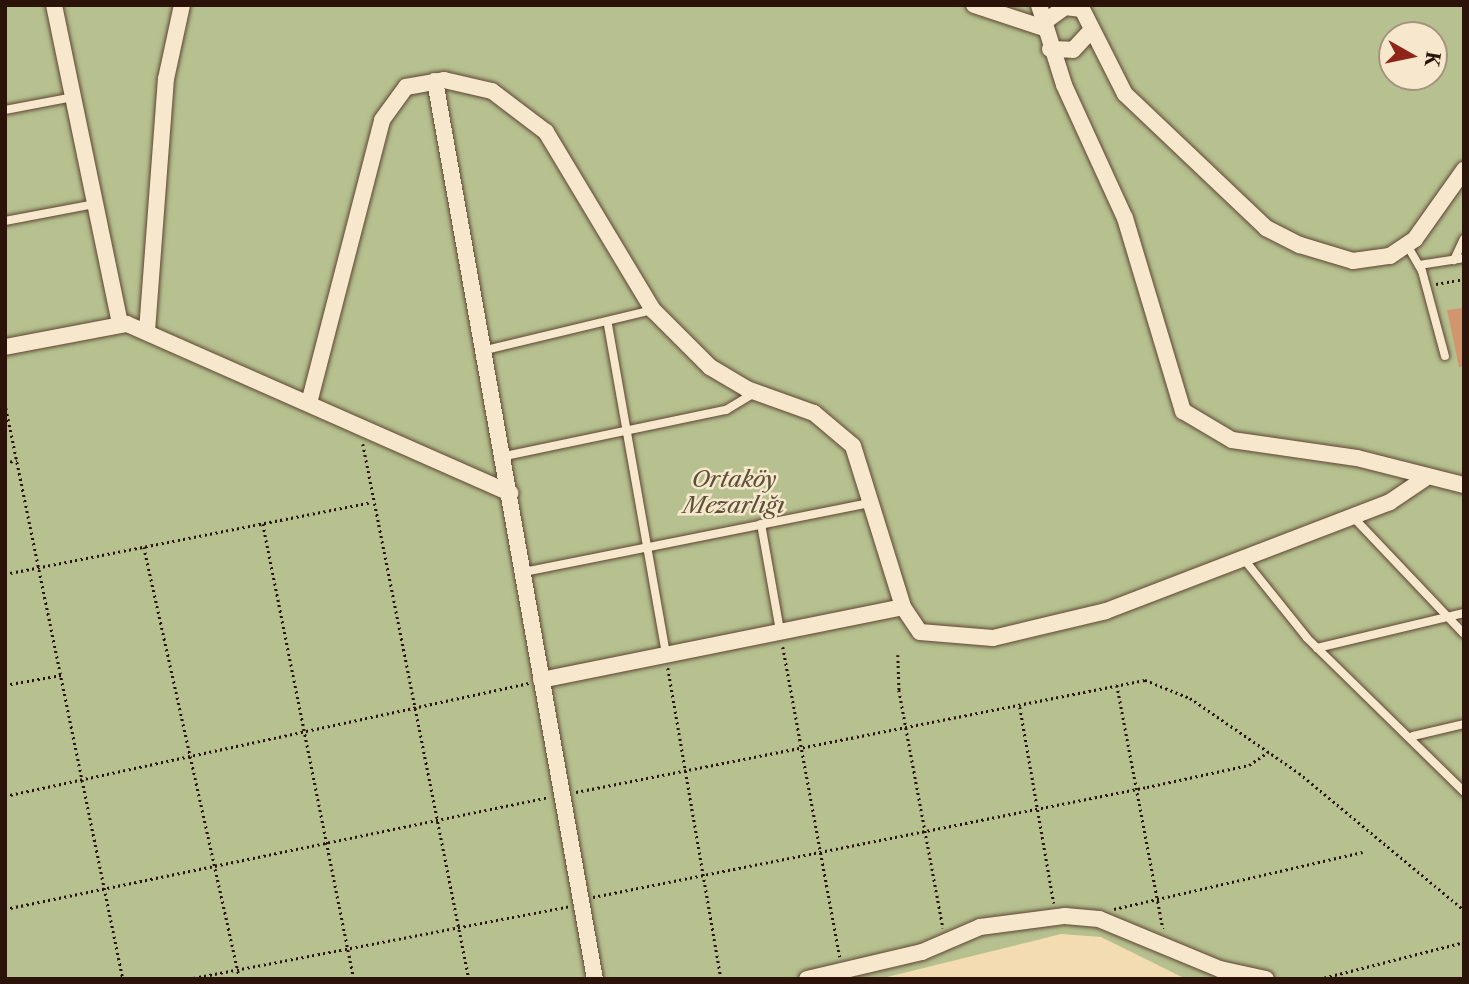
<!DOCTYPE html>
<html>
<head>
<meta charset="utf-8">
<style>
  body { margin:0 }
  #map { position:relative; width:1469px; height:984px; overflow:hidden; background:#f3dbb2; font-family:"Libre Caslon Text",serif }
  div>[style] { position:absolute }
  .green>* { inset:0; background:#b6c18f }
  .building>* { inset:0; background:#d1966d }
  .path>* { height:2.5px; margin-top:-1.25px; transform-origin:0; background:repeating-linear-gradient(90deg,#2c130a 0 2px,transparent 0 5.5px) }
  .roads { filter:drop-shadow(0 0 2px #5e4534) drop-shadow(0 0 2px #5e4534) }
  .service>* { height:8px; margin:-4px; padding:0 4px; transform-origin:4px; border-radius:4px; background:#f7e8cd }
  .minor>* { height:16px; margin:-8px; padding:0 8px; transform-origin:8px; border-radius:8px; background:#f7e8cd }
  span { translate:-50% -50%; white-space:nowrap; text-align:center; line-height:1.15; -webkit-text-stroke:5px #f7e8cd; paint-order:stroke }
  .park-label { font-size:23px; color:#5c5039; font-style:italic }
  .frame { position:absolute; inset:0; border:7px solid #2c130a; pointer-events:none }
  .north { position:absolute; left:1378px; top:21px; width:70px; height:70px; box-sizing:border-box; background:#f7e8cd; border:2px solid #a6937f; border-radius:50%; rotate:99deg; font-size:19px; font-weight:700; line-height:28px; text-align:center; color:#2c130a }
  .north::after { content:''; display:block; margin:auto; width:24px; height:32px; background:#8f2418; clip-path:polygon(50% 0,100% 100%,50% 72%,0 100%) }
</style>
</head>
<body>
<div id="map">
  <div class="green">
    <i style="clip-path:polygon(evenodd,5px 5px,1464px 5px,1464px 979px,1186px 979px,1101px 937px,1061px 934px,879px 979px,5px 979px,5px 5px,1392px 35px,1434px 35px,1434px 77px,1392px 77px,1392px 35px)"></i>
  </div>
  <div class="building">
    <i style="clip-path:polygon(1464px 308px,1464px 366px,1459px 367px,1447px 310px)"></i>
  </div>
  <div class="path">
    <i style="left:1436px;top:284px;width:28px;rotate:-10deg"></i>
    <i style="left:5px;top:403px;width:588px;rotate:78.42deg"></i>
    <i style="left:363px;top:444px;width:545px;rotate:78.79deg"></i>
    <i style="left:5px;top:463px;width:12px;rotate:-14deg"></i>
    <i style="left:263px;top:524px;width:464px;rotate:78.7deg"></i>
    <i style="left:144px;top:547px;width:443px;rotate:77.5deg"></i>
    <i style="left:5px;top:574px;width:373px;rotate:-11.1deg"></i>
    <i style="left:783px;top:647px;width:315px;rotate:79.6deg"></i>
    <i style="left:898px;top:655px;width:35px;rotate:88deg"></i>
    <i style="left:899px;top:690px;width:242px;rotate:79.5deg"></i>
    <i style="left:668px;top:668px;width:315px;rotate:80.3deg"></i>
    <i style="left:5px;top:685px;width:57px;rotate:-10.1deg"></i>
    <i style="left:1117px;top:685px;width:248px;rotate:79.3deg"></i>
    <i style="left:1020px;top:707px;width:199px;rotate:80.2deg"></i>
    <i style="left:576px;top:792px;width:580px;rotate:-11.14deg"></i>
    <i style="left:1145px;top:680px;width:48px;rotate:21.8deg"></i>
    <i style="left:1190px;top:698px;width:132px;rotate:34.5deg"></i>
    <i style="left:1299px;top:773px;width:214px;rotate:39.7deg"></i>
    <i style="left:5px;top:796px;width:536px;rotate:-12.17deg"></i>
    <i style="left:593px;top:897px;width:565px;rotate:-11.23deg"></i>
    <i style="left:1147px;top:787px;width:104px;rotate:-12.2deg"></i>
    <i style="left:1249px;top:765px;width:23px;rotate:-34deg"></i>
    <i style="left:5px;top:909px;width:555px;rotate:-11.63deg"></i>
    <i style="left:1114px;top:909px;width:255px;rotate:-12.9deg"></i>
    <i style="left:188px;top:979px;width:389px;rotate:-10.8deg"></i>
    <i style="left:1319px;top:979px;width:150px;rotate:-14.3deg"></i>
  </div>
  <div class="roads">
    <div class="service">
      <i style="left:5px;top:110px;width:69px;rotate:-10.8deg"></i>
      <i style="left:5px;top:221px;width:92px;rotate:-10.7deg"></i>
      <i style="left:1407px;top:245px;width:30px;rotate:60deg"></i>
      <i style="left:1422px;top:271px;width:88px;rotate:74.9deg"></i>
      <i style="left:1454px;top:260px;width:23px;rotate:-65deg"></i>
      <i style="left:1419px;top:265px;width:46px;rotate:-8.8deg"></i>
      <i style="left:608px;top:325px;width:335px;rotate:80deg"></i>
      <i style="left:486px;top:350px;width:172px;rotate:-13.5deg"></i>
      <i style="left:505px;top:456px;width:226px;rotate:-11.8deg"></i>
      <i style="left:726px;top:410px;width:33px;rotate:-31deg"></i>
      <i style="left:1353px;top:517px;width:161px;rotate:46.5deg"></i>
      <i style="left:761px;top:524px;width:109px;rotate:79.9deg"></i>
      <i style="left:1243px;top:558px;width:102px;rotate:51.3deg"></i>
      <i style="left:1307px;top:638px;width:220px;rotate:44.4deg"></i>
      <i style="left:524px;top:572px;width:356px;rotate:-11.3deg"></i>
      <i style="left:1317px;top:648px;width:151px;rotate:-13.4deg"></i>
      <i style="left:1413px;top:736px;width:52px;rotate:-13.2deg"></i>
    </div>
    <div class="minor">
      <i style="left:54px;top:5px;width:326px;rotate:78.3deg"></i>
      <i style="left:974px;top:5px;width:74px;rotate:18.2deg"></i>
      <i style="left:1039px;top:5px;width:84px;rotate:72.6deg"></i>
      <i style="left:1064px;top:85px;width:146px;rotate:65.4deg"></i>
      <i style="left:1125px;top:218px;width:202px;rotate:73.3deg"></i>
      <i style="left:1183px;top:411px;width:57px;rotate:30.6deg"></i>
      <i style="left:1232px;top:440px;width:126px;rotate:8.2deg"></i>
      <i style="left:1357px;top:458px;width:110px;rotate:14.2deg"></i>
      <i style="left:1080px;top:5px;width:100px;rotate:63.2deg"></i>
      <i style="left:1125px;top:94px;width:195px;rotate:43.5deg"></i>
      <i style="left:1266px;top:228px;width:38px;rotate:27deg"></i>
      <i style="left:1300px;top:245px;width:55px;rotate:16.8deg"></i>
      <i style="left:1353px;top:261px;width:37px;rotate:-8deg"></i>
      <i style="left:1390px;top:256px;width:30px;rotate:-34deg"></i>
      <i style="left:1415px;top:239px;width:85px;rotate:-54.6deg"></i>
      <i style="left:1043px;top:23px;width:27px;rotate:-36deg"></i>
      <i style="left:1065px;top:7px;width:17px;rotate:7deg"></i>
      <i style="left:1050px;top:49px;width:23px;rotate:2deg"></i>
      <i style="left:1073px;top:50px;width:25px;rotate:-47deg"></i>
      <i style="left:435px;top:81px;width:912px;rotate:79.9deg"></i>
      <i style="left:147px;top:331px;width:253px;rotate:-85.7deg"></i>
      <i style="left:166px;top:79px;width:76px;rotate:-77.8deg"></i>
      <i style="left:5px;top:347px;width:124px;rotate:-10.7deg"></i>
      <i style="left:127px;top:324px;width:419px;rotate:23.8deg"></i>
      <i style="left:309px;top:403px;width:292px;rotate:-75.5deg"></i>
      <i style="left:382px;top:120px;width:41px;rotate:-54deg"></i>
      <i style="left:406px;top:87px;width:39px;rotate:-10deg"></i>
      <i style="left:444px;top:80px;width:49px;rotate:12.9deg"></i>
      <i style="left:492px;top:91px;width:68px;rotate:37.2deg"></i>
      <i style="left:546px;top:132px;width:208px;rotate:59deg"></i>
      <i style="left:653px;top:310px;width:81px;rotate:45deg"></i>
      <i style="left:710px;top:367px;width:43px;rotate:30.7deg"></i>
      <i style="left:747px;top:389px;width:71px;rotate:19.7deg"></i>
      <i style="left:814px;top:413px;width:51px;rotate:40.2deg"></i>
      <i style="left:853px;top:446px;width:169px;rotate:72.7deg"></i>
      <i style="left:903px;top:607px;width:30px;rotate:56deg"></i>
      <i style="left:920px;top:632px;width:73px;rotate:4.7deg"></i>
      <i style="left:993px;top:638px;width:116px;rotate:-13.4deg"></i>
      <i style="left:1106px;top:611px;width:304px;rotate:-21deg"></i>
      <i style="left:1390px;top:502px;width:41px;rotate:-34.1deg"></i>
      <i style="left:541px;top:680px;width:369px;rotate:-11.4deg"></i>
      <i style="left:807px;top:979px;width:118px;rotate:-13.2deg"></i>
      <i style="left:922px;top:952px;width:63px;rotate:-23.3deg"></i>
      <i style="left:980px;top:927px;width:86px;rotate:-7.4deg"></i>
      <i style="left:1065px;top:916px;width:34px;rotate:5deg"></i>
      <i style="left:1099px;top:919px;width:131px;rotate:22.5deg"></i>
      <i style="left:1220px;top:969px;width:47px;rotate:12.3deg"></i>
    </div>
  </div>
  <div class="park-label">
    <span style="left:734px;top:492px">Ortaköy<br>Mezarlığı</span>
  </div>
  <div class="frame"></div>
  <div class="north">K</div>
</div>
</body>
</html>
